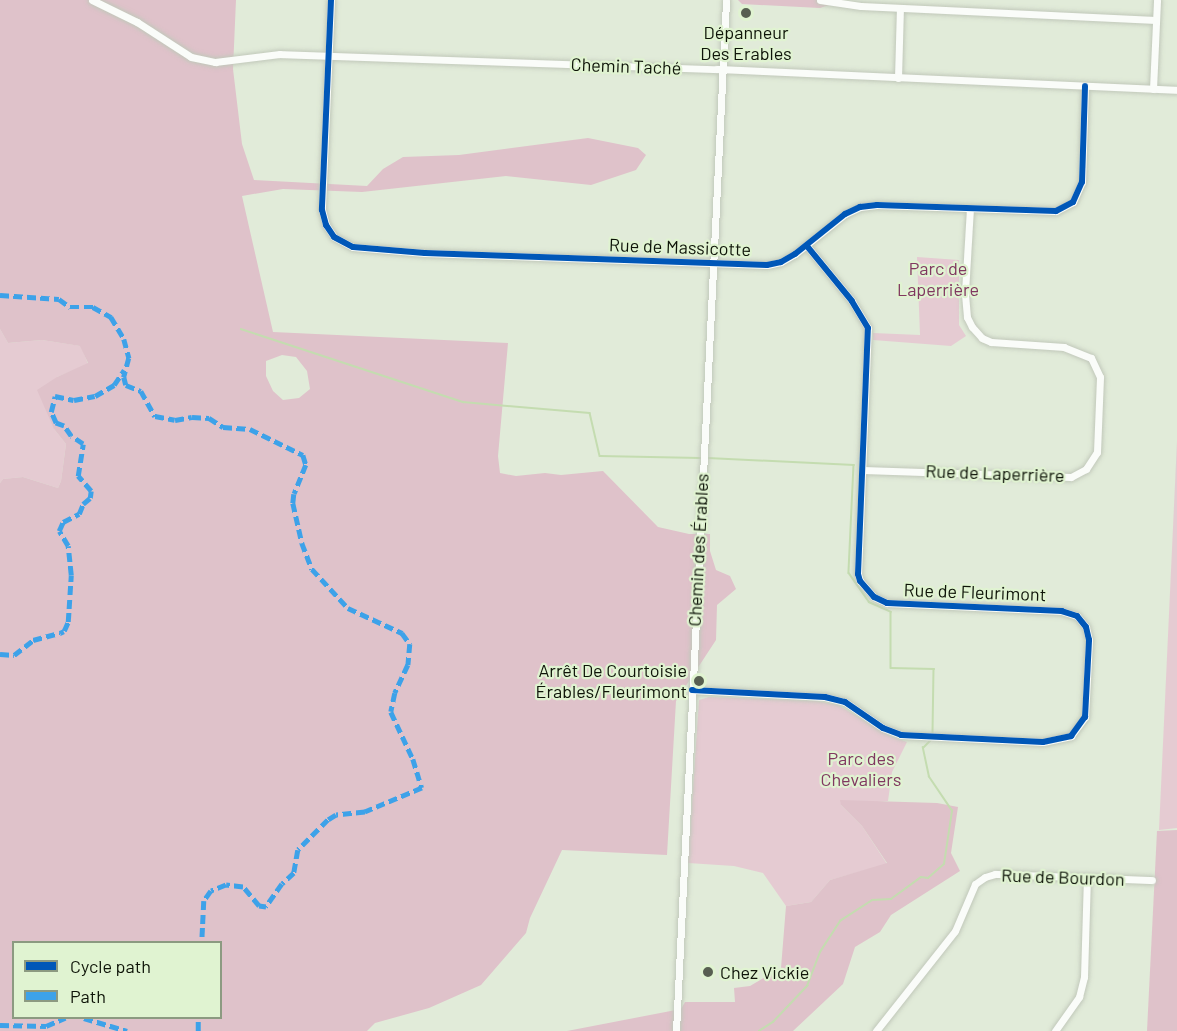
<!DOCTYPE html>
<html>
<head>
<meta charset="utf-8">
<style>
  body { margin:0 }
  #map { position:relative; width:1177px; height:1031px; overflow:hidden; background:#e1ebd9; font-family:Barlow,sans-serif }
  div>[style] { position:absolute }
  .green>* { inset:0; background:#e5cbd2 }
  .forest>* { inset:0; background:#dfc2ca }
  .stream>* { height:1.5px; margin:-0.75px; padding:0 0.75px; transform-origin:0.75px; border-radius:0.75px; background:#c4dcb0 }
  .roads { filter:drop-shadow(0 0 2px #c1c8ba) drop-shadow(0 0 2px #c1c8ba) }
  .minor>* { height:7px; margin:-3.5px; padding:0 3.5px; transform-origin:3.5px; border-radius:3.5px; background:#fafcf9 }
  .quiet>* { height:4.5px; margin-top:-2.25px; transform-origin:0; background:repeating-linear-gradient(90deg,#3da2e9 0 9px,transparent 0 13.5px) }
  .cycleway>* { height:6px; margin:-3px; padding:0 3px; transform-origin:3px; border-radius:3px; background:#0057b8 }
  .dots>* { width:16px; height:16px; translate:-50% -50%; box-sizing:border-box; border:3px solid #e0f3d1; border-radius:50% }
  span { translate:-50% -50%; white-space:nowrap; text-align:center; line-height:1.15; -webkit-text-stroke:4.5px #e0f3d1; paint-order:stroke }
  .poi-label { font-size:18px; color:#0e1408 }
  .right { translate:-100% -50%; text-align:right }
  .left { translate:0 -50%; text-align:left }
  .street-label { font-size:18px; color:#0e1408 }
  .park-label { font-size:18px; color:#803860 }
  .legend { position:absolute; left:12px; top:941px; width:210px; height:78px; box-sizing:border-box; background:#e0f3d1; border:2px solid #8c9a81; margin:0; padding:8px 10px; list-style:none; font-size:18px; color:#0e1408 }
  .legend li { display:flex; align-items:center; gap:12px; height:30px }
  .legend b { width:30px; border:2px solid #8c9a81 }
</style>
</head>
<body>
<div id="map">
  <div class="green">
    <i style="clip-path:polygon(917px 257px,959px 260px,959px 325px,966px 336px,951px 346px,873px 340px,873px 333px,920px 335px)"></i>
    <i style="clip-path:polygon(0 329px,8px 343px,42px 340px,81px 346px,88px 364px,57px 377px,54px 429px,66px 444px,61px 481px,58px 488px,23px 477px,3px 479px,0 483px)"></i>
    <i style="clip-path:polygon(1177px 441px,1177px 828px,1159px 830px)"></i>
    <i style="clip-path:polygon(709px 697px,816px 701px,838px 705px,890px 736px,907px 742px,892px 772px,888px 801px,841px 805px,862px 826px,887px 864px,830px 880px,811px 902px,786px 906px,763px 873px,734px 866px,688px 863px,699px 700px)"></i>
  </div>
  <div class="forest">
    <i style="clip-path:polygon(evenodd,0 0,236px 0,233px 69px,242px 144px,254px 180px,367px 186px,383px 169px,403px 157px,459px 155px,588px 138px,638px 148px,646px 155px,636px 170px,591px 185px,506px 176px,362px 192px,283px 189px,242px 196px,273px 332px,508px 343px,498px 456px,500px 473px,516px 476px,545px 473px,561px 475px,603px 471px,658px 527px,689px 534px,710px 534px,710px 551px,716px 570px,730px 576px,736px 589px,717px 605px,716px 640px,676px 701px,667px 855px,562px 850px,530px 918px,526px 933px,481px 985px,429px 1008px,375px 1023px,367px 1031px,0 1031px,0 483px,3px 479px,23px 477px,58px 488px,61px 481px,66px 444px,54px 429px,37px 390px,57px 377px,88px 363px,80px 346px,42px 340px,8px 343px,0 329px,0 0,282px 355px,296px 357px,307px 371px,310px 389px,299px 398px,283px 400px,273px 391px,266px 376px,266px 361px,282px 355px,0 0,14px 942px,220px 942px,220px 1018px,14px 1018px,14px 942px)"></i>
    <i style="clip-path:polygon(738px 0,844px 0,820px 8px,742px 4px)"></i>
    <i style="clip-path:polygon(840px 800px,937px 803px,958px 807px,951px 853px,960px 871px,891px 915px,880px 932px,855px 947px,843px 984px,793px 1031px,567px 1031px,681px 1009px,685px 1002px,735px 1002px,734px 988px,750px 986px,781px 968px,786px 906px,811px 902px,830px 880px,887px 863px,862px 826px,841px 805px)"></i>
    <i style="clip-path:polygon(1177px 830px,1177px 1031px,1147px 1031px,1157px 831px)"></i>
  </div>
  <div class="stream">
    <i style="left:241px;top:329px;width:234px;rotate:18.2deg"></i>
    <i style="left:463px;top:402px;width:127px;rotate:5deg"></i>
    <i style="left:590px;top:413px;width:44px;rotate:76.9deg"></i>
    <i style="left:600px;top:456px;width:100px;rotate:1.1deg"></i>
    <i style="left:708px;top:458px;width:146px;rotate:2.7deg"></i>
    <i style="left:854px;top:465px;width:108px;rotate:92.7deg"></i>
    <i style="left:849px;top:573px;width:35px;rotate:55deg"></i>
    <i style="left:869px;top:602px;width:24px;rotate:24deg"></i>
    <i style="left:891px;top:612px;width:56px;rotate:90deg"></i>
    <i style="left:891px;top:668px;width:43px;rotate:1.3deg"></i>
    <i style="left:934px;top:669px;width:64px;rotate:90.9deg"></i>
    <i style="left:759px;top:1031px;width:17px;rotate:-33deg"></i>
    <i style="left:773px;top:1022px;width:50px;rotate:-46.6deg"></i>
    <i style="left:807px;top:986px;width:36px;rotate:-69deg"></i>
    <i style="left:820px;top:952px;width:37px;rotate:-57deg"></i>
    <i style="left:840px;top:921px;width:38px;rotate:-33deg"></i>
    <i style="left:872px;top:900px;width:19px;rotate:-3deg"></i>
    <i style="left:891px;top:899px;width:37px;rotate:-36deg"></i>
    <i style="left:921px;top:877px;width:7px;rotate:8deg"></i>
    <i style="left:928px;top:878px;width:21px;rotate:-41deg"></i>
    <i style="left:944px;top:864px;width:54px;rotate:-81.4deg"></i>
    <i style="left:952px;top:811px;width:41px;rotate:-124.1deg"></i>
    <i style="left:929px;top:777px;width:30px;rotate:-102deg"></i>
    <i style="left:923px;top:748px;width:11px;rotate:-45deg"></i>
  </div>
  <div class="roads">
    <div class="minor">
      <i style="left:92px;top:0;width:50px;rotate:26.1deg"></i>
      <i style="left:137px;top:22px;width:64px;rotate:32.9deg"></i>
      <i style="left:191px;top:57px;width:25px;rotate:12deg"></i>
      <i style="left:215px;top:62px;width:65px;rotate:-7deg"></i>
      <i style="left:280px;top:54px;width:437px;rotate:2deg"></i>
      <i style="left:717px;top:69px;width:460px;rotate:2.6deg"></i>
      <i style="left:331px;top:0;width:210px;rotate:92.5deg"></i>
      <i style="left:322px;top:210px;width:16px;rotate:75deg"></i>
      <i style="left:326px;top:225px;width:14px;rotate:56deg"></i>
      <i style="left:334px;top:237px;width:21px;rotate:28deg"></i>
      <i style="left:353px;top:247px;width:72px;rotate:4.8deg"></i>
      <i style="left:425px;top:253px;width:342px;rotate:2deg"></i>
      <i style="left:767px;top:265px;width:14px;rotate:-12deg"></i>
      <i style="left:781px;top:262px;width:16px;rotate:-30deg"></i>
      <i style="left:795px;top:254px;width:64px;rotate:-38.7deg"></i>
      <i style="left:845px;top:214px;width:17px;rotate:-25deg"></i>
      <i style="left:860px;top:207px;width:17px;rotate:-7deg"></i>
      <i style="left:877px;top:205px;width:179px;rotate:1.9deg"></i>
      <i style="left:1056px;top:211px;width:19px;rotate:-28deg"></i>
      <i style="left:1073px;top:202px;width:22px;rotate:-66deg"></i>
      <i style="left:1082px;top:182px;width:96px;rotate:-88.2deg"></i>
      <i style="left:820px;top:0;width:41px;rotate:8.3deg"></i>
      <i style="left:861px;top:6px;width:295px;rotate:2.7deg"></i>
      <i style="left:898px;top:78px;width:70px;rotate:-88.4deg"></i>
      <i style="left:1153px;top:89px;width:89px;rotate:-87.4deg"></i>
      <i style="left:863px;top:470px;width:208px;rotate:1.9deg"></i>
      <i style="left:1071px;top:477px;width:17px;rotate:-28deg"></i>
      <i style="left:1086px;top:469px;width:20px;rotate:-57deg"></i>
      <i style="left:1097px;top:452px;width:75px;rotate:-87.7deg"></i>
      <i style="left:1100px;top:377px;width:21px;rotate:-115deg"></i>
      <i style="left:1091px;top:358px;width:29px;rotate:-158deg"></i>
      <i style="left:1064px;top:347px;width:73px;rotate:-176.1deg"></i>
      <i style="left:991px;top:342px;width:10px;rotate:-156deg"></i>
      <i style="left:982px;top:338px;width:15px;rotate:-132deg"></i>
      <i style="left:972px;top:327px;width:11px;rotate:-117deg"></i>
      <i style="left:967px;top:317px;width:25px;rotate:-95deg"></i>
      <i style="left:965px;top:292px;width:83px;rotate:-86.6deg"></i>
      <i style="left:692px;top:690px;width:133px;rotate:3deg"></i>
      <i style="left:825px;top:697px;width:21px;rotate:14deg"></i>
      <i style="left:845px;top:702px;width:46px;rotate:34.4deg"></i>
      <i style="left:883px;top:728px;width:19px;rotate:21deg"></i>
      <i style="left:901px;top:735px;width:142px;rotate:2.8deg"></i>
      <i style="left:1043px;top:742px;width:29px;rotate:-12deg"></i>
      <i style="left:1071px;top:736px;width:24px;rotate:-54deg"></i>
      <i style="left:1085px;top:717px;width:77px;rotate:-87deg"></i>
      <i style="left:1089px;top:640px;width:13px;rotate:-103deg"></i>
      <i style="left:1086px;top:627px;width:14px;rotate:-129deg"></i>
      <i style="left:1077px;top:616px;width:16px;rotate:-162deg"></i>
      <i style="left:1062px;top:611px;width:175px;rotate:-177.4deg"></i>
      <i style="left:887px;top:603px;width:14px;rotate:-155deg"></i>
      <i style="left:874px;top:597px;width:21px;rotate:-131deg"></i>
      <i style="left:860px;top:581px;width:7px;rotate:-106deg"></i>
      <i style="left:858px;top:574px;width:246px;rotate:-87.7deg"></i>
      <i style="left:868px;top:328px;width:31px;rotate:-121deg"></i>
      <i style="left:852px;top:301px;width:71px;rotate:-129.3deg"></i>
      <i style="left:676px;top:1031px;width:1032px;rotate:-87.22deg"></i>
      <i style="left:876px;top:1031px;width:127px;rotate:-51.7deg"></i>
      <i style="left:955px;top:931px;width:51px;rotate:-66.9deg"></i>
      <i style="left:975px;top:884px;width:12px;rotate:-35deg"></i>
      <i style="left:985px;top:877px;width:10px;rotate:-17deg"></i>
      <i style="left:995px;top:874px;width:157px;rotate:2.2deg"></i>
      <i style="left:1055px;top:1031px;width:42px;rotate:-54.8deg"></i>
      <i style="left:1079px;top:997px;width:21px;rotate:-76deg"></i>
      <i style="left:1084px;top:977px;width:100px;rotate:-88.3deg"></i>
    </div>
  </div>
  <div class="quiet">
    <i style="left:0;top:295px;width:59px;rotate:3.9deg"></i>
    <i style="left:59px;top:299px;width:14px;rotate:36deg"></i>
    <i style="left:70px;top:307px;width:23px"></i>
    <i style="left:93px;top:307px;width:21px;rotate:29deg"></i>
    <i style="left:111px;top:317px;width:26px;rotate:59deg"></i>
    <i style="left:124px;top:339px;width:20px;rotate:75deg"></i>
    <i style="left:129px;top:358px;width:20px;rotate:105deg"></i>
    <i style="left:124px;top:377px;width:8px;rotate:76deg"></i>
    <i style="left:126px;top:385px;width:16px;rotate:22deg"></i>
    <i style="left:141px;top:391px;width:29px;rotate:61deg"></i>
    <i style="left:155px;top:416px;width:20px;rotate:11deg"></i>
    <i style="left:175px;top:420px;width:17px;rotate:-10deg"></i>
    <i style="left:192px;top:417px;width:17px;rotate:3deg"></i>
    <i style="left:209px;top:418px;width:17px;rotate:33deg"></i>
    <i style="left:223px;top:427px;width:27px;rotate:4deg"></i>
    <i style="left:250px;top:429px;width:59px;rotate:26.1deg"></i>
    <i style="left:303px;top:455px;width:10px;rotate:73deg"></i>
    <i style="left:306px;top:465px;width:31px;rotate:112deg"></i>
    <i style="left:294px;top:494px;width:9px;rotate:96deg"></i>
    <i style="left:293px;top:503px;width:41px;rotate:77.3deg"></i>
    <i style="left:302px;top:543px;width:28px;rotate:69deg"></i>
    <i style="left:312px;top:569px;width:53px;rotate:47.3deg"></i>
    <i style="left:348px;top:608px;width:60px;rotate:24.8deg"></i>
    <i style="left:402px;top:633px;width:14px;rotate:54deg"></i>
    <i style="left:410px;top:644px;width:21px;rotate:95deg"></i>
    <i style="left:408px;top:665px;width:31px;rotate:115deg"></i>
    <i style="left:395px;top:693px;width:19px;rotate:102deg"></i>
    <i style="left:391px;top:712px;width:52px;rotate:64.9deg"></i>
    <i style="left:413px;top:759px;width:30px;rotate:73deg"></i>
    <i style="left:422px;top:788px;width:62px;rotate:157.2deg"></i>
    <i style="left:365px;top:812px;width:29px;rotate:174deg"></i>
    <i style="left:336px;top:815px;width:9px;rotate:148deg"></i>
    <i style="left:328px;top:820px;width:42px;rotate:135deg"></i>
    <i style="left:298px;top:850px;width:23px;rotate:100deg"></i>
    <i style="left:294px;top:873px;width:16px;rotate:137deg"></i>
    <i style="left:282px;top:884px;width:28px;rotate:125deg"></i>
    <i style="left:266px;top:907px;width:7px;rotate:-172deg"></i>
    <i style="left:259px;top:906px;width:25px;rotate:-130deg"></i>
    <i style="left:243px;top:887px;width:17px;rotate:-173deg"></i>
    <i style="left:226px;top:885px;width:16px;rotate:158deg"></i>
    <i style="left:211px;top:891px;width:12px;rotate:125deg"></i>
    <i style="left:204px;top:901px;width:41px;rotate:92.8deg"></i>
    <i style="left:0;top:654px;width:14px;rotate:4deg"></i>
    <i style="left:14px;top:655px;width:24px;rotate:-38deg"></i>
    <i style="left:33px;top:640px;width:28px;rotate:-15deg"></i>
    <i style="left:60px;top:633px;width:4px;rotate:-27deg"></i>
    <i style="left:64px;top:631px;width:10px;rotate:-66deg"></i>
    <i style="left:68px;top:622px;width:47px;rotate:-86.3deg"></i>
    <i style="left:71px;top:575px;width:29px;rotate:-96deg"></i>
    <i style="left:68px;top:546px;width:17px;rotate:-121deg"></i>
    <i style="left:59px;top:531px;width:10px;rotate:-66deg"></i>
    <i style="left:63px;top:522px;width:18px;rotate:-27deg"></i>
    <i style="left:79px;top:514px;width:11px;rotate:-68deg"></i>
    <i style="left:83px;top:504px;width:9px;rotate:-41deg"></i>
    <i style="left:90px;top:498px;width:7px;rotate:-82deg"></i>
    <i style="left:91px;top:491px;width:20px;rotate:-131deg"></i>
    <i style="left:78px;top:476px;width:32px;rotate:-81deg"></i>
    <i style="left:83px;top:444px;width:14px;rotate:-146deg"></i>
    <i style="left:71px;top:436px;width:12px;rotate:-125deg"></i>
    <i style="left:64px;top:426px;width:9px;rotate:-159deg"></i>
    <i style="left:56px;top:423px;width:12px;rotate:-114deg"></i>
    <i style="left:51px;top:412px;width:16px;rotate:-76deg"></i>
    <i style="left:55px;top:396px;width:19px;rotate:12deg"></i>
    <i style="left:74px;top:400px;width:21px;rotate:-11deg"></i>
    <i style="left:95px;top:396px;width:22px;rotate:-30deg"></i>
    <i style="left:114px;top:385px;width:18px;rotate:-56deg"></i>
    <i style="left:84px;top:1018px;width:45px;rotate:16.8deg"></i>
    <i style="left:0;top:1025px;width:46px;rotate:1.2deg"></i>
    <i style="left:46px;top:1026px;width:21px;rotate:-23deg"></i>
    <i style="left:198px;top:1031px;width:13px;rotate:-90deg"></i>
  </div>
  <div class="cycleway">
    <i style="left:331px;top:0;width:210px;rotate:92.5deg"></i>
    <i style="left:322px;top:210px;width:16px;rotate:75deg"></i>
    <i style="left:326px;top:225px;width:14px;rotate:56deg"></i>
    <i style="left:334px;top:237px;width:21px;rotate:28deg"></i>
    <i style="left:353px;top:247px;width:72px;rotate:4.8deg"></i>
    <i style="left:425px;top:253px;width:342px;rotate:2deg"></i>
    <i style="left:767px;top:265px;width:14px;rotate:-12deg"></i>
    <i style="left:781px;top:262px;width:16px;rotate:-30deg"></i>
    <i style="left:795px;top:254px;width:64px;rotate:-38.7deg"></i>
    <i style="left:845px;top:214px;width:17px;rotate:-25deg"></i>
    <i style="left:860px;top:207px;width:17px;rotate:-7deg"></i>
    <i style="left:877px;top:205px;width:179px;rotate:1.9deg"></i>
    <i style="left:1056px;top:211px;width:19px;rotate:-28deg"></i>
    <i style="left:1073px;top:202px;width:22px;rotate:-66deg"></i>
    <i style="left:1082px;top:182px;width:96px;rotate:-88.2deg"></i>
    <i style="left:692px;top:690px;width:133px;rotate:3deg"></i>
    <i style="left:825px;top:697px;width:21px;rotate:14deg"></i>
    <i style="left:845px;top:702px;width:46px;rotate:34.4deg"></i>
    <i style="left:883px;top:728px;width:19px;rotate:21deg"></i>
    <i style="left:901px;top:735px;width:142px;rotate:2.8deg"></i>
    <i style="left:1043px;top:742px;width:29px;rotate:-12deg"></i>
    <i style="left:1071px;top:736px;width:24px;rotate:-54deg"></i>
    <i style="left:1085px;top:717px;width:77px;rotate:-87deg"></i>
    <i style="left:1089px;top:640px;width:13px;rotate:-103deg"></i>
    <i style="left:1086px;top:627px;width:14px;rotate:-129deg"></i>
    <i style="left:1077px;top:616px;width:16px;rotate:-162deg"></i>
    <i style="left:1062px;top:611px;width:175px;rotate:-177.4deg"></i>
    <i style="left:887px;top:603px;width:14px;rotate:-155deg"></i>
    <i style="left:874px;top:597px;width:21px;rotate:-131deg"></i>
    <i style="left:860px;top:581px;width:7px;rotate:-106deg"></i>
    <i style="left:858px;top:574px;width:246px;rotate:-87.7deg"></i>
    <i style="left:868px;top:328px;width:31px;rotate:-121deg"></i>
    <i style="left:852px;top:301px;width:71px;rotate:-129.3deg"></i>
  </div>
  <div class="dots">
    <i style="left:746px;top:13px;background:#585f51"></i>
    <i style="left:699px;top:681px;background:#585f51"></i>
    <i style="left:708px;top:972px;background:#585f51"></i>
  </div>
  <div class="poi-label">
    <span style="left:746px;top:43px">Dépanneur<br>Des Erables</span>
    <span class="right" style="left:687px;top:681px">Arrêt De Courtoisie<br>Érables/Fleurimont</span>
    <span class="left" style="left:720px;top:972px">Chez Vickie</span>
  </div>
  <div class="street-label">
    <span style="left:626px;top:66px;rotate:2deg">Chemin Taché</span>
    <span style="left:680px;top:247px;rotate:2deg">Rue de Massicotte</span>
    <span style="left:995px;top:473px;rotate:2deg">Rue de Laperrière</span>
    <span style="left:698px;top:550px;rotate:-87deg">Chemin des Érables</span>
    <span style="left:975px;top:592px;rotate:2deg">Rue de Fleurimont</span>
    <span style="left:1063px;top:877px;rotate:2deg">Rue de Bourdon</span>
  </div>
  <div class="park-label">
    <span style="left:938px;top:279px">Parc de<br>Laperrière</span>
    <span style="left:861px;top:769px">Parc des<br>Chevaliers</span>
  </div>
  <ul class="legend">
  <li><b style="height:8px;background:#0057b8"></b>Cycle path</li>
  <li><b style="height:8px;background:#3da2e9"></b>Path</li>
  </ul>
</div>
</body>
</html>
